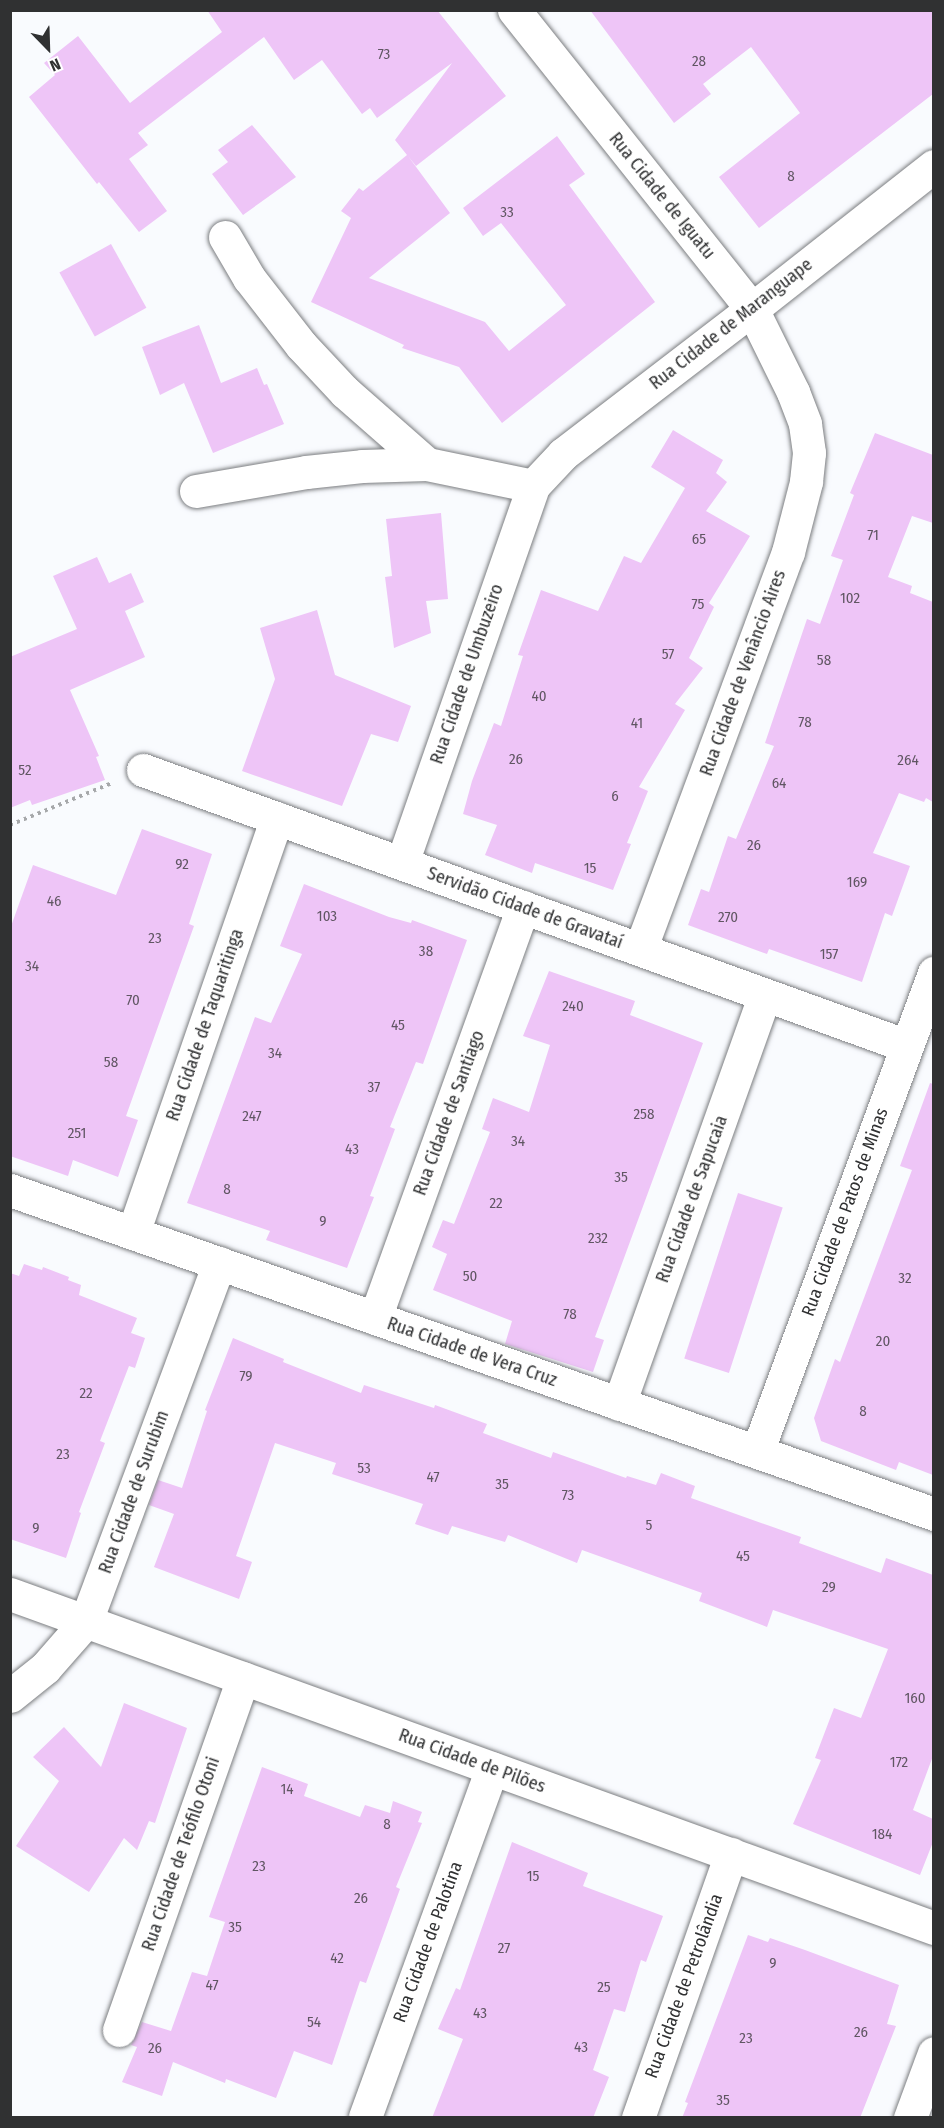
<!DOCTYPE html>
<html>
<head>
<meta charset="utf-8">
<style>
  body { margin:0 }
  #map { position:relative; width:944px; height:2128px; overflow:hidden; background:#f9fbfe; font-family:"Fira Sans Condensed",sans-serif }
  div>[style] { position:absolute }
  .building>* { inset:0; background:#eec5f7; transform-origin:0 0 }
  .path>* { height:4px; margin-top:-2px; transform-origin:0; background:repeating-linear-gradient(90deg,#a6a8aa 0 3px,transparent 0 7.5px) }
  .roads { filter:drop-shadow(0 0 2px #7c7e81) drop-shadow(0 0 2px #7c7e81) }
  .street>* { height:33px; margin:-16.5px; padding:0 16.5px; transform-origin:16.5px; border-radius:16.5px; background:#fff }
  .secondary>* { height:33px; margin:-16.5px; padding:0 16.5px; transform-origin:16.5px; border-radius:16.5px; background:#fff }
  span { translate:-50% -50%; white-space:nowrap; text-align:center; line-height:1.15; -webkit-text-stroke:6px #fff; paint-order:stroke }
  .number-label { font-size:15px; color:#605663 }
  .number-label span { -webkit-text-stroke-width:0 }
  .street-label { font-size:18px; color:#303132 }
  .frame { position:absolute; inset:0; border:12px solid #303132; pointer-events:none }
  .north { position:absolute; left:18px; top:18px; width:60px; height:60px; -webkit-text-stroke:4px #fff; paint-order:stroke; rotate:157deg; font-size:16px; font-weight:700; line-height:24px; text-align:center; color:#303132 }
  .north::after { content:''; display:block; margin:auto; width:21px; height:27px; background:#303132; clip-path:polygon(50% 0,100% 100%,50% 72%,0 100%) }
</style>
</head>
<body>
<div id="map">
  <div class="building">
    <i style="clip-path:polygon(207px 10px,437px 10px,506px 96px,416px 166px,408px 156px,450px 213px,369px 278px,485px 322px,509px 351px,566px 305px,501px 223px,483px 236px,463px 208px,557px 136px,585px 174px,569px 185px,655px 302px,502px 423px,459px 367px,402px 348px,404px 345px,311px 302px,351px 218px,341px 211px,359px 188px,363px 191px,407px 155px,395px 140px,452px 63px,377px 118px,370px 108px,362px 114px,322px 60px,294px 80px,264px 37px,138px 133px,148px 145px,129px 159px,167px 211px,139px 232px,99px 182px,97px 184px,29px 97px,55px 75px,44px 63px,78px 36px,130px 103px,222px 32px)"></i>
    <i style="clip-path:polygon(590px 10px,933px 10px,933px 94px,759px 228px,719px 177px,800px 113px,751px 47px,703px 84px,711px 94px,674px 123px)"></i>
    <i style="clip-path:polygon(252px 125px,296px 177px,243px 215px,212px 174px,228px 162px,218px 150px)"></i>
    <i style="left:111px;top:244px;width:73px;height:59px;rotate:61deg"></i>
    <i style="clip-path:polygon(199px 325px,221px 383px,257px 368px,264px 385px,267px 384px,284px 424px,213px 453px,184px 383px,160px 395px,142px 347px)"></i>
    <i style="clip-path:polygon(673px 430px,723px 460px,716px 473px,727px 482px,706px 511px,750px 536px,709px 603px,714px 607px,689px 658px,703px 668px,675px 704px,685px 710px,639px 787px,648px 791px,627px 843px,631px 844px,613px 890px,535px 863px,532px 873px,485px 855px,497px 825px,463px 814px,472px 781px,494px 723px,501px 726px,523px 656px,518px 655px,541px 590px,598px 611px,624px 556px,641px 563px,685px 488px,651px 467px)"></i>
    <i style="clip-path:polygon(875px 433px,933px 455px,933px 523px,912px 516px,888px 577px,912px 586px,910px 593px,933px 602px,933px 802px,926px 798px,924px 802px,899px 793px,873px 853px,910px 866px,892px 916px,885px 913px,862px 982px,769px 949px,767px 954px,688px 925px,701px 889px,709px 892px,728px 836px,736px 839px,774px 746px,765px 743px,807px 619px,820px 624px,843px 560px,831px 556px,854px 495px,850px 493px)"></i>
    <i style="clip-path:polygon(441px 513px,448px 599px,426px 601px,431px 633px,394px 648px,385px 577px,392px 576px,386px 519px)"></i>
    <i style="clip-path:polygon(97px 557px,109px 583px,131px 573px,144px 602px,125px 611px,145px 657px,70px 690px,99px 756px,96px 757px,105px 780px,32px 805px,30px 800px,10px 808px,10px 657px,77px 629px,53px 576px)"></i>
    <i style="clip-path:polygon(317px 610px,335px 675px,411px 706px,398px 742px,371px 734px,342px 806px,242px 771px,275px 679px,260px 628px)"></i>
    <i style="clip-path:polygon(142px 829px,212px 854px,189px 924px,194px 926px,126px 1116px,138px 1120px,118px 1177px,73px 1160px,68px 1176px,10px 1156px,10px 929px,33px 865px,116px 895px)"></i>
    <i style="clip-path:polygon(304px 884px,389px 917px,411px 923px,412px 920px,467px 940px,423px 1064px,416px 1062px,390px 1127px,395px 1129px,370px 1196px,374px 1197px,347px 1268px,266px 1240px,270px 1231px,187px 1203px,255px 1017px,271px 1023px,302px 954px,280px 946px)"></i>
    <i style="clip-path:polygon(549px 971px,635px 1001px,630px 1015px,703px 1043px,595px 1337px,604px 1340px,593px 1372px,505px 1344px,512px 1321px,433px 1290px,447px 1254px,432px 1247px,443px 1220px,454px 1224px,490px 1132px,482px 1129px,493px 1098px,529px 1112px,550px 1045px,523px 1036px)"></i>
    <i style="clip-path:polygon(930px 1083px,933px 1084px,933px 1475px,899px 1462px,896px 1470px,821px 1441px,814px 1418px,835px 1359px,840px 1362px,912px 1170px,900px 1166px)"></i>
    <i style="left:738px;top:1193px;width:47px;height:174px;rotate:18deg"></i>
    <i style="clip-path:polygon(24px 1264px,42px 1270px,43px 1267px,69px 1277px,68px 1280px,81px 1285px,79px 1295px,137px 1318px,131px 1333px,145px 1338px,135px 1368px,129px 1366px,100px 1441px,105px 1443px,79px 1512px,81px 1513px,66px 1558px,10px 1539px,10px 1273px,19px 1276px)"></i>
    <i style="clip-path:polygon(233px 1338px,284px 1359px,283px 1362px,361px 1393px,364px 1385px,434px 1408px,435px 1405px,487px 1424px,483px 1433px,551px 1458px,553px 1452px,626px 1478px,627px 1476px,656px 1485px,661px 1473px,695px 1486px,691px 1498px,801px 1537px,799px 1543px,881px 1573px,886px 1558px,933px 1575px,933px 1756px,913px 1810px,933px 1819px,933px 1842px,920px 1875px,793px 1824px,821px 1760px,815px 1758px,834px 1708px,861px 1718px,888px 1649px,773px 1610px,767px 1627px,699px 1601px,702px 1593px,582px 1550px,577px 1563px,508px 1535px,505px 1542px,452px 1526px,448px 1535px,415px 1524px,423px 1504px,332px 1474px,336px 1463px,275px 1443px,236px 1556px,252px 1562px,239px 1599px,154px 1567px,174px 1514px,149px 1505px,158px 1480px,182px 1488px,207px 1411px,205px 1410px)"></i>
    <i style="clip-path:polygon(124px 1703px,187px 1728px,155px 1823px,149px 1821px,137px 1850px,124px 1838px,89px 1892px,16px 1846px,59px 1781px,33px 1757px,64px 1727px,101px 1767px)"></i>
    <i style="clip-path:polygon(262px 1767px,308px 1784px,304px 1796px,360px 1817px,365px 1805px,390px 1813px,393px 1801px,422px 1812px,418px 1822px,422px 1823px,396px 1887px,400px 1889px,366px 1983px,360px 1981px,332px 2065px,294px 2051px,276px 2098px,226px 2079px,225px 2083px,173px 2062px,162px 2096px,122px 2082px,137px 2047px,131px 2045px,142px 2022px,171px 2031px,192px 1972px,207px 1976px,225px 1922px,209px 1917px)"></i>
    <i style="clip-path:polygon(512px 1842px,588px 1873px,583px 1886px,663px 1916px,646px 1962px,641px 1960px,625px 2012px,614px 2009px,593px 2070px,609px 2077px,593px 2118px,432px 2118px,463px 2039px,438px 2029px,456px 1988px,460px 1990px)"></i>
    <i style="clip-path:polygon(748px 1935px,768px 1942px,770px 1938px,805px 1950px,899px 1985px,887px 2024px,896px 2026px,860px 2118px,682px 2118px,688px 2103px,685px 2102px)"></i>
  </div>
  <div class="path">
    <i style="left:10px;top:825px;width:110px;rotate:-22.4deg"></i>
  </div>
  <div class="roads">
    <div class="street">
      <i style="left:225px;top:237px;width:48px;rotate:59.7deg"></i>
      <i style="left:249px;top:278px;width:85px;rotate:52.2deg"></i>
      <i style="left:301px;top:345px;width:64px;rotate:46.9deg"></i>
      <i style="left:345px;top:392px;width:109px;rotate:41.3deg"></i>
      <i style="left:427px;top:464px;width:108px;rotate:11.7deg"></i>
      <i style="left:196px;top:491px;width:112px;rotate:-9.8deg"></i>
      <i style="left:306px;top:472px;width:56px;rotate:-6.1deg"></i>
      <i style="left:362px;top:466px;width:65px;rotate:-1.8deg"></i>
      <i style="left:143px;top:770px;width:812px;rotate:19.86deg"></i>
      <i style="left:402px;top:863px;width:399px;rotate:-70.8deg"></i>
      <i style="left:533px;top:486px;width:44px;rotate:-46.8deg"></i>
      <i style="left:563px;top:454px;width:238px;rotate:-37.5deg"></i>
      <i style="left:752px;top:309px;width:93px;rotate:63.7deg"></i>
      <i style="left:793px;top:392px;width:34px;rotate:69deg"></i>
      <i style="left:805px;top:424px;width:29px;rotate:82deg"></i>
      <i style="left:809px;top:453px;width:29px;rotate:96deg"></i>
      <i style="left:806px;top:482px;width:72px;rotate:104.4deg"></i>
      <i style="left:788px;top:552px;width:424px;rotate:110.4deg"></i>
      <i style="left:133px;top:1233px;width:439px;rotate:-70.9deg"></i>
      <i style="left:375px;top:1318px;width:437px;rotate:-70.2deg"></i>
      <i style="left:619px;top:1404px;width:434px;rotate:-70.4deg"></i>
      <i style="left:10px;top:1594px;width:983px;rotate:19.87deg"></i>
      <i style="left:10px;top:1696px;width:45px;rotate:-38.7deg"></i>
      <i style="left:45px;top:1668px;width:62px;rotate:-48.9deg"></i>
      <i style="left:86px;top:1621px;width:382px;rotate:-69.6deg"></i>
      <i style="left:119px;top:2030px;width:373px;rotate:-70.6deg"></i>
      <i style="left:365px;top:2117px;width:371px;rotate:-70deg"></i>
      <i style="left:638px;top:2118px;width:280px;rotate:-70.6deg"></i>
      <i style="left:910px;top:2118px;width:69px;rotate:-69.7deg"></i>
    </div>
    <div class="secondary">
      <i style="left:514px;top:10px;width:382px;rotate:51.5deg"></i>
      <i style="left:752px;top:309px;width:231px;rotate:-38.2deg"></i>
      <i style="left:10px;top:1190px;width:979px;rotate:19.32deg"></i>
      <i style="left:757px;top:1452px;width:511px;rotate:-69.72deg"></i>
    </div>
  </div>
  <div class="number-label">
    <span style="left:384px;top:55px">73</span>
    <span style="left:699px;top:62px">28</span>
    <span style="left:791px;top:177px">8</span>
    <span style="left:507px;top:213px">33</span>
    <span style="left:873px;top:536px">71</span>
    <span style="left:699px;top:540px">65</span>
    <span style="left:850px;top:599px">102</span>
    <span style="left:698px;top:605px">75</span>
    <span style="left:668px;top:655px">57</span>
    <span style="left:824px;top:661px">58</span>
    <span style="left:539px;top:697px">40</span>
    <span style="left:805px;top:723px">78</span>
    <span style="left:637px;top:724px">41</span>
    <span style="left:516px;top:760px">26</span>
    <span style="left:908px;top:761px">264</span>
    <span style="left:25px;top:771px">52</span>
    <span style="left:779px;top:784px">64</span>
    <span style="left:615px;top:797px">6</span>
    <span style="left:754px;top:846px">26</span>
    <span style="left:182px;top:865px">92</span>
    <span style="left:590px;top:869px">15</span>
    <span style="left:857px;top:883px">169</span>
    <span style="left:54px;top:902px">46</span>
    <span style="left:327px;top:917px">103</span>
    <span style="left:728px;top:918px">270</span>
    <span style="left:155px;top:939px">23</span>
    <span style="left:426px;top:952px">38</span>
    <span style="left:829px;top:955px">157</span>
    <span style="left:32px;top:967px">34</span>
    <span style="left:133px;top:1001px">70</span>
    <span style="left:573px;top:1007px">240</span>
    <span style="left:398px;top:1026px">45</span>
    <span style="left:275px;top:1054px">34</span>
    <span style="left:111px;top:1063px">58</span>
    <span style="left:374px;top:1088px">37</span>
    <span style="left:644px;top:1115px">258</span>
    <span style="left:252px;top:1117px">247</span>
    <span style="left:77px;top:1134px">251</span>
    <span style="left:518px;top:1142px">34</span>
    <span style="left:352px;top:1150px">43</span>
    <span style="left:621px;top:1178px">35</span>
    <span style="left:227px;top:1190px">8</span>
    <span style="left:496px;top:1204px">22</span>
    <span style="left:323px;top:1222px">9</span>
    <span style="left:598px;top:1239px">232</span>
    <span style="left:470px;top:1277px">50</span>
    <span style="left:905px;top:1279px">32</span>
    <span style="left:570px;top:1315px">78</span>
    <span style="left:883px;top:1342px">20</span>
    <span style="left:246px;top:1377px">79</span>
    <span style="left:86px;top:1394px">22</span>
    <span style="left:863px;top:1412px">8</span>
    <span style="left:63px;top:1455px">23</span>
    <span style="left:364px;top:1469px">53</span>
    <span style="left:433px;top:1478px">47</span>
    <span style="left:502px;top:1485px">35</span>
    <span style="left:568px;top:1496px">73</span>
    <span style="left:649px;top:1526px">5</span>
    <span style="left:36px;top:1529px">9</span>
    <span style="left:743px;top:1557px">45</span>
    <span style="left:829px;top:1588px">29</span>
    <span style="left:915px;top:1699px">160</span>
    <span style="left:899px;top:1763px">172</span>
    <span style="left:287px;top:1790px">14</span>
    <span style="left:387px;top:1825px">8</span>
    <span style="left:882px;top:1835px">184</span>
    <span style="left:259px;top:1867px">23</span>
    <span style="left:533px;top:1877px">15</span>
    <span style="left:361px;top:1899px">26</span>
    <span style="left:235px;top:1928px">35</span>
    <span style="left:504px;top:1949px">27</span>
    <span style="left:337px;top:1959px">42</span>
    <span style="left:773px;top:1964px">9</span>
    <span style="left:212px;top:1986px">47</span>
    <span style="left:604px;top:1988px">25</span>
    <span style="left:480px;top:2014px">43</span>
    <span style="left:314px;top:2023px">54</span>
    <span style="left:861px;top:2033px">26</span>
    <span style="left:746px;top:2039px">23</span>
    <span style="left:581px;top:2048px">43</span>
    <span style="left:155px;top:2049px">26</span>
    <span style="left:723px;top:2101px">35</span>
  </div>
  <div class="street-label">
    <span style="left:662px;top:196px;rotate:51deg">Rua Cidade de Iguatu</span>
    <span style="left:731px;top:324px;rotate:-38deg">Rua Cidade de Maranguape</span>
    <span style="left:743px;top:673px;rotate:-70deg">Rua Cidade de Venâncio Aires</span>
    <span style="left:467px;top:674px;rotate:-71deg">Rua Cidade de Umbuzeiro</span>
    <span style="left:525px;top:908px;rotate:20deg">Servidão Cidade de Gravataí</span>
    <span style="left:205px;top:1025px;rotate:-71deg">Rua Cidade de Taquaritinga</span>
    <span style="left:449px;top:1113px;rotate:-70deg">Rua Cidade de Santiago</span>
    <span style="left:692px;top:1199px;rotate:-70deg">Rua Cidade de Sapucaia</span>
    <span style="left:845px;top:1212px;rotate:-70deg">Rua Cidade de Patos de Minas</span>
    <span style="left:472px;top:1352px;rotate:19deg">Rua Cidade de Vera Cruz</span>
    <span style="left:134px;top:1492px;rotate:-70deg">Rua Cidade de Surubim</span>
    <span style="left:472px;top:1761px;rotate:20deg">Rua Cidade de Pilões</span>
    <span style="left:181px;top:1854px;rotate:-71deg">Rua Cidade de Teófilo Otoni</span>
    <span style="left:428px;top:1942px;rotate:-70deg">Rua Cidade de Palotina</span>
    <span style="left:684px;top:1986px;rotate:-70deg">Rua Cidade de Petrolândia</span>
  </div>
  <div class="frame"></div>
  <div class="north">N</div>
</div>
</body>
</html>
